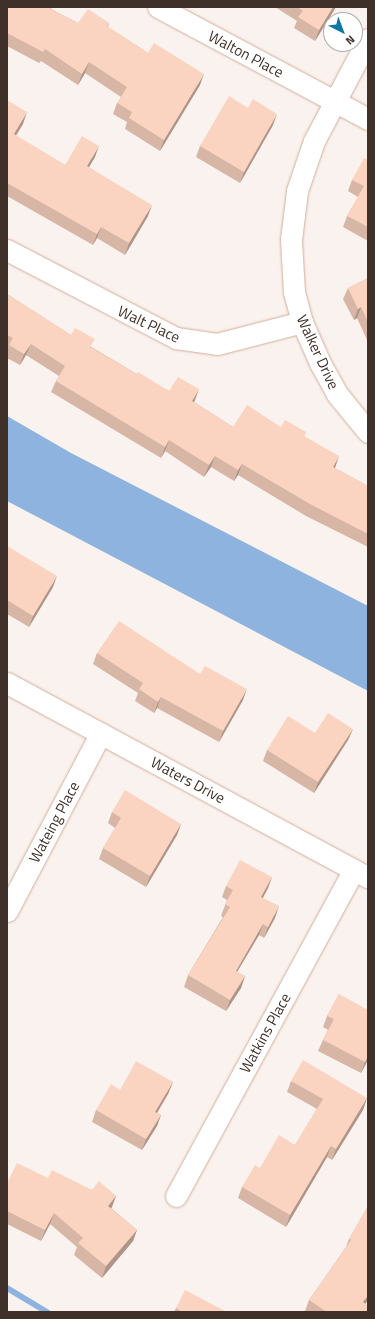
<!DOCTYPE html>
<html>
<head>
<meta charset="utf-8">
<style>
  body { margin:0 }
  #map { position:relative; width:375px; height:1319px; overflow:hidden; background:#faf2ee; font-family:"Titillium Web",sans-serif }
  div>[style] { position:absolute }
  .water>* { inset:0; background:#8fb3df }
  .stream>* { height:6px; margin:-3px; padding:0 3px; transform-origin:3px; border-radius:3px; background:#8fb3df }
  .roads { filter:drop-shadow(0 0 1px #d2ae9b) drop-shadow(0 0 1px #d2ae9b) }
  .minor>* { height:21px; margin:-10.5px; padding:0 10.5px; transform-origin:10.5px; border-radius:10.5px; background:#fff }
  .wall>* { inset:0; background:#d7b6a6 }
  .shaded-wall>* { inset:0; background:#af9487 }
  .building>* { inset:0; background:#fad4c1 }
  span { translate:-50% -50%; white-space:nowrap; text-align:center; line-height:1.15; -webkit-text-stroke:3.5px #fff; paint-order:stroke }
  .street-label { font-size:15px; color:#3f3029 }
  .frame { position:absolute; inset:0; border:8px solid #3f3029; pointer-events:none }
  .north { position:absolute; left:323px; top:12px; width:40px; height:40px; box-sizing:border-box; background:#fff; border:1px solid #b2aca9; border-radius:50%; rotate:138deg; font-size:11px; font-weight:700; line-height:16px; text-align:center; color:#3f3029 }
  .north::after { content:''; display:block; margin:auto; width:14px; height:18px; background:#0b77a2; clip-path:polygon(50% 0,100% 100%,50% 72%,0 100%) }
</style>
</head>
<body>
<div id="map">
  <div class="water">
    <i style="clip-path:polygon(7px 416px,71px 453px,368px 606px,368px 691px,7px 501px)"></i>
  </div>
  <div class="stream">
    <i style="left:7px;top:1288px;width:47px;rotate:31deg"></i>
  </div>
  <div class="roads">
    <div class="minor">
      <i style="left:158px;top:7px;width:238px;rotate:28.1deg"></i>
      <i style="left:368px;top:39px;width:115px;rotate:117.9deg"></i>
      <i style="left:314px;top:141px;width:53px;rotate:108.8deg"></i>
      <i style="left:297px;top:191px;width:49px;rotate:97deg"></i>
      <i style="left:291px;top:240px;width:52px;rotate:86.7deg"></i>
      <i style="left:294px;top:292px;width:31px;rotate:75deg"></i>
      <i style="left:302px;top:322px;width:45px;rotate:66.3deg"></i>
      <i style="left:320px;top:363px;width:35px;rotate:61deg"></i>
      <i style="left:337px;top:394px;width:49px;rotate:50.8deg"></i>
      <i style="left:7px;top:250px;width:191px;rotate:27.5deg"></i>
      <i style="left:176px;top:338px;width:41px;rotate:8.3deg"></i>
      <i style="left:217px;top:344px;width:88px;rotate:-14.5deg"></i>
      <i style="left:7px;top:683px;width:410px;rotate:28.3deg"></i>
      <i style="left:7px;top:911px;width:201px;rotate:-62.2deg"></i>
      <i style="left:176px;top:1196px;width:371px;rotate:-61.4deg"></i>
    </div>
  </div>
  <div class="wall">
    <i style="clip-path:polygon(7px 7px,51px 7px,51px 9px,78px 23px,109px 23px,108px 27px,148px 53px,200px 85px,160px 151px,125px 129px,127px 122px,113px 114px,117px 103px,121px 97px,85px 73px,78px 85px,41px 61px,39px 63px,7px 46px)"></i>
    <i style="clip-path:polygon(275px 7px,336px 7px,315px 41px,294px 28px,297px 21px)"></i>
    <i style="clip-path:polygon(7px 100px,23px 124px,16px 136px,65px 165px,95px 157px,89px 167px,148px 216px,125px 255px,97px 238px,93px 245px,7px 196px)"></i>
    <i style="clip-path:polygon(273px 125px,240px 183px,196px 157px,200px 146px)"></i>
    <i style="clip-path:polygon(368px 160px,368px 241px,343px 227px,347px 216px,358px 197px,348px 191px,352px 180px)"></i>
    <i style="clip-path:polygon(368px 278px,368px 342px,357px 318px,354px 320px,343px 299px,348px 288px)"></i>
    <i style="clip-path:polygon(7px 294px,71px 335px,137px 374px,169px 391px,195px 400px,194px 402px,233px 427px,281px 427px,306px 432px,304px 436px,335px 468px,368px 486px,368px 547px,306px 516px,238px 475px,234px 481px,211px 467px,204px 477px,165px 451px,161px 458px,51px 392px,56px 381px,59px 376px,26px 355px,20px 365px,7px 358px)"></i>
    <i style="clip-path:polygon(7px 546px,53px 587px,29px 627px,7px 614px)"></i>
    <i style="clip-path:polygon(97px 653px,200px 674px,243px 700px,219px 742px,157px 708px,154px 713px,135px 701px,138px 693px,93px 664px)"></i>
    <i style="clip-path:polygon(353px 729px,348px 740px,314px 793px,263px 761px,267px 750px)"></i>
    <i style="clip-path:polygon(112px 812px,181px 824px,177px 835px,146px 887px,99px 859px,103px 848px,115px 828px,108px 823px)"></i>
    <i style="clip-path:polygon(272px 877px,268px 888px,263px 898px,275px 918px,264px 938px,259px 935px,237px 972px,245px 976px,241px 988px,226px 1011px,184px 987px,188px 975px,223px 917px,221px 916px,227px 900px,222px 897px,226px 886px)"></i>
    <i style="clip-path:polygon(339px 994px,368px 1060px,361px 1073px,318px 1051px,323px 1040px,328px 1030px,323px 1027px,327px 1016px)"></i>
    <i style="clip-path:polygon(291px 1081px,367px 1098px,363px 1110px,332px 1160px,327px 1157px,286px 1227px,238px 1198px,242px 1187px,260px 1168px,295px 1145px,317px 1109px,287px 1092px)"></i>
    <i style="clip-path:polygon(173px 1082px,168px 1094px,157px 1113px,161px 1115px,157px 1126px,142px 1150px,92px 1122px,96px 1110px,120px 1090px)"></i>
    <i style="clip-path:polygon(48px 1178px,116px 1196px,111px 1208px,137px 1230px,133px 1241px,102px 1278px,74px 1255px,77px 1247px,50px 1224px,41px 1241px,7px 1224px,7px 1183px)"></i>
    <i style="clip-path:polygon(368px 1206px,365px 1304px,368px 1312px,306px 1312px,305px 1311px,309px 1300px,346px 1247px,349px 1239px)"></i>
    <i style="clip-path:polygon(176px 1308px,227px 1312px,174px 1312px)"></i>
  </div>
  <div class="shaded-wall">
    <i style="clip-path:polygon(333px 7px,336px 7px,315px 41px,319px 30px)"></i>
    <i style="clip-path:polygon(89px 62px,85px 73px,78px 85px,82px 74px)"></i>
    <i style="clip-path:polygon(204px 74px,200px 85px,160px 151px,164px 140px)"></i>
    <i style="clip-path:polygon(27px 112px,23px 124px,9px 146px,14px 134px)"></i>
    <i style="clip-path:polygon(277px 114px,273px 125px,240px 183px,244px 172px)"></i>
    <i style="clip-path:polygon(99px 146px,95px 157px,83px 177px,87px 166px)"></i>
    <i style="clip-path:polygon(152px 205px,148px 216px,125px 255px,129px 243px)"></i>
    <i style="clip-path:polygon(101px 227px,97px 238px,93px 245px,97px 234px)"></i>
    <i style="clip-path:polygon(361px 307px,357px 318px,354px 320px,358px 309px)"></i>
    <i style="clip-path:polygon(31px 344px,26px 355px,20px 365px,24px 354px)"></i>
    <i style="clip-path:polygon(199px 389px,195px 400px,188px 412px,192px 401px)"></i>
    <i style="clip-path:polygon(169px 440px,165px 451px,161px 458px,165px 447px)"></i>
    <i style="clip-path:polygon(215px 456px,211px 467px,204px 477px,209px 465px)"></i>
    <i style="clip-path:polygon(339px 456px,335px 468px,333px 467px)"></i>
    <i style="clip-path:polygon(242px 464px,238px 475px,234px 481px,238px 470px)"></i>
    <i style="clip-path:polygon(57px 576px,53px 587px,29px 627px,33px 616px)"></i>
    <i style="clip-path:polygon(247px 689px,243px 700px,219px 742px,223px 731px)"></i>
    <i style="clip-path:polygon(161px 697px,157px 708px,154px 713px,158px 702px)"></i>
    <i style="clip-path:polygon(353px 729px,348px 740px,314px 793px,318px 782px)"></i>
    <i style="clip-path:polygon(181px 824px,177px 835px,146px 887px,150px 876px)"></i>
    <i style="clip-path:polygon(272px 877px,268px 888px,257px 908px,261px 897px)"></i>
    <i style="clip-path:polygon(279px 906px,275px 918px,264px 938px,268px 927px)"></i>
    <i style="clip-path:polygon(263px 924px,259px 935px,231px 982px,236px 971px)"></i>
    <i style="clip-path:polygon(245px 976px,241px 988px,226px 1011px,230px 1000px)"></i>
    <i style="clip-path:polygon(368px 1056px,368px 1060px,361px 1073px,365px 1062px)"></i>
    <i style="clip-path:polygon(173px 1082px,168px 1094px,151px 1123px,155px 1112px)"></i>
    <i style="clip-path:polygon(367px 1098px,363px 1110px,332px 1160px,336px 1149px)"></i>
    <i style="clip-path:polygon(161px 1115px,157px 1126px,142px 1150px,146px 1139px)"></i>
    <i style="clip-path:polygon(331px 1146px,327px 1157px,286px 1227px,290px 1215px)"></i>
    <i style="clip-path:polygon(116px 1196px,112px 1207px,104px 1217px,108px 1206px)"></i>
    <i style="clip-path:polygon(54px 1213px,50px 1224px,41px 1241px,45px 1230px)"></i>
    <i style="clip-path:polygon(137px 1230px,133px 1241px,102px 1278px,106px 1266px)"></i>
    <i style="clip-path:polygon(368px 1295px,368px 1300px,360px 1312px,363px 1302px)"></i>
  </div>
  <div class="building">
    <i style="clip-path:polygon(7px 7px,51px 7px,50px 9px,78px 23px,88px 9px,109px 23px,107px 26px,148px 53px,154px 43px,204px 74px,164px 140px,129px 118px,132px 112px,117px 103px,127px 87px,89px 62px,82px 74px,45px 49px,43px 52px,7px 33px)"></i>
    <i style="clip-path:polygon(297px 7px,333px 7px,319px 30px,298px 17px,303px 11px)"></i>
    <i style="clip-path:polygon(229px 96px,248px 108px,253px 99px,277px 114px,244px 172px,200px 146px)"></i>
    <i style="clip-path:polygon(7px 100px,27px 112px,14px 134px,65px 165px,82px 136px,99px 146px,87px 166px,152px 205px,129px 243px,101px 227px,97px 234px,7px 183px)"></i>
    <i style="clip-path:polygon(364px 158px,368px 160px,368px 227px,347px 216px,364px 186px,352px 180px)"></i>
    <i style="clip-path:polygon(368px 278px,368px 322px,361px 307px,358px 309px,348px 288px)"></i>
    <i style="clip-path:polygon(7px 294px,71px 335px,75px 328px,95px 339px,90px 347px,137px 374px,138px 372px,169px 391px,178px 377px,199px 389px,192px 401px,233px 427px,247px 405px,281px 427px,285px 420px,306px 432px,304px 436px,339px 456px,333px 467px,368px 486px,368px 534px,310px 504px,242px 464px,238px 470px,215px 456px,209px 465px,169px 440px,165px 447px,56px 381px,65px 366px,31px 344px,24px 354px,9px 345px,13px 338px,7px 335px)"></i>
    <i style="clip-path:polygon(7px 546px,57px 576px,33px 616px,7px 600px)"></i>
    <i style="clip-path:polygon(119px 621px,200px 674px,205px 666px,247px 689px,223px 731px,161px 697px,158px 702px,139px 689px,143px 683px,97px 653px)"></i>
    <i style="clip-path:polygon(328px 713px,353px 729px,318px 782px,267px 750px,288px 716px,315px 733px)"></i>
    <i style="clip-path:polygon(125px 790px,181px 824px,150px 876px,103px 848px,121px 818px,112px 812px)"></i>
    <i style="clip-path:polygon(240px 860px,272px 877px,261px 897px,279px 906px,268px 927px,263px 924px,236px 971px,245px 976px,230px 1000px,188px 975px,230px 907px,225px 904px,233px 890px,226px 886px)"></i>
    <i style="clip-path:polygon(339px 994px,368px 1010px,368px 1056px,365px 1062px,323px 1040px,334px 1019px,327px 1016px)"></i>
    <i style="clip-path:polygon(303px 1060px,367px 1098px,336px 1149px,331px 1146px,290px 1215px,242px 1187px,255px 1165px,260px 1168px,279px 1135px,295px 1145px,323px 1099px,291px 1081px)"></i>
    <i style="clip-path:polygon(136px 1061px,173px 1082px,155px 1112px,161px 1115px,146px 1139px,96px 1110px,111px 1084px,120px 1090px)"></i>
    <i style="clip-path:polygon(17px 1163px,48px 1178px,52px 1170px,92px 1190px,99px 1181px,116px 1196px,108px 1206px,137px 1230px,106px 1266px,78px 1243px,83px 1238px,54px 1213px,45px 1230px,7px 1211px,7px 1183px)"></i>
    <i style="clip-path:polygon(368px 1206px,368px 1295px,363px 1302px,368px 1306px,368px 1312px,327px 1312px,309px 1300px,351px 1240px,349px 1239px)"></i>
    <i style="clip-path:polygon(185px 1290px,227px 1312px,182px 1312px,176px 1308px)"></i>
  </div>
  <div class="street-label">
    <span style="left:246px;top:54px;rotate:28deg">Walton Place</span>
    <span style="left:149px;top:324px;rotate:25deg">Walt Place</span>
    <span style="left:318px;top:352px;rotate:65deg">Walker Drive</span>
    <span style="left:188px;top:780px;rotate:28deg">Waters Drive</span>
    <span style="left:54px;top:822px;rotate:-62deg">Wateing Place</span>
    <span style="left:265px;top:1033px;rotate:-61deg">Watkins Place</span>
  </div>
  <div class="frame"></div>
  <div class="north">N</div>
</div>
</body>
</html>
